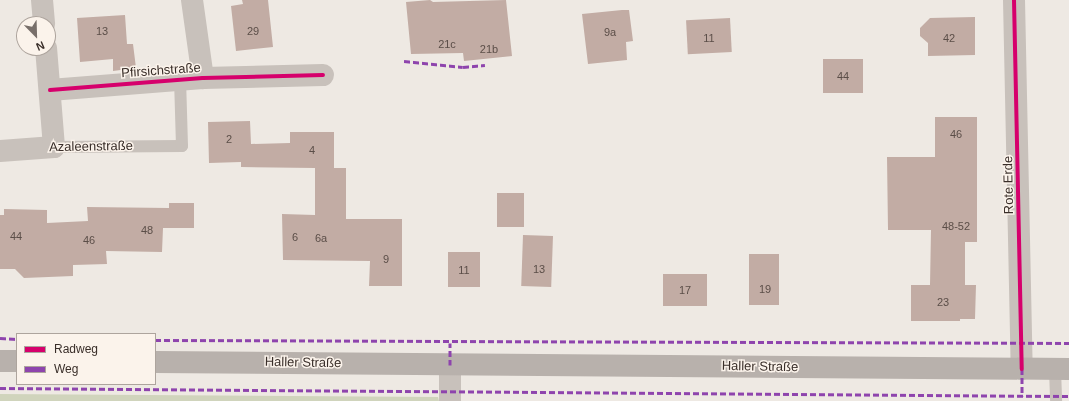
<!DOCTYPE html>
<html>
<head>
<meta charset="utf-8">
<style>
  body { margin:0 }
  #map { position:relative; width:1069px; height:401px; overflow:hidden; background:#eee9e3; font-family:Helvetica,sans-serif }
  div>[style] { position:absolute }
  .green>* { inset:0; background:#d0d4bc }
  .building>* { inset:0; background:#c2aca4; transform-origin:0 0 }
  .service>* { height:12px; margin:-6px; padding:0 6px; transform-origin:6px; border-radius:6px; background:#c8c1bb }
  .minor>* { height:22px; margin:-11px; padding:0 11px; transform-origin:11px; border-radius:11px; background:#c8c1bb }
  .secondary>* { height:22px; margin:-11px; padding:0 11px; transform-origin:11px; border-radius:11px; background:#b8b1ac }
  .quiet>* { height:3px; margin-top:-1.5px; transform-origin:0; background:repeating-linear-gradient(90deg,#8e44ad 0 6px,transparent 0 9px) }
  .cycleway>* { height:4px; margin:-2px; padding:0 2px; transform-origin:2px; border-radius:2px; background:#d6006c }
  span { translate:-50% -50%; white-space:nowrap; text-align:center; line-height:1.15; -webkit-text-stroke:3px #fbf3eb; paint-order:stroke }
  .number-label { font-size:11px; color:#5b4e48 }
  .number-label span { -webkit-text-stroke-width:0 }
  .street-label { font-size:13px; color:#392e29 }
  .legend { position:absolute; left:16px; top:333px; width:140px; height:52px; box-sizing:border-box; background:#fbf3eb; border:1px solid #ada49d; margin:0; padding:5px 7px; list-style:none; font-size:12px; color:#392e29 }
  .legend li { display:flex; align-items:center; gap:8px; height:20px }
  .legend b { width:20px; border:1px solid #ada49d }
  .north { position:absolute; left:16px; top:16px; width:40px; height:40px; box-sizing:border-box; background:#fbf3eb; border:1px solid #ada49d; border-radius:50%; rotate:157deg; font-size:11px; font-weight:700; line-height:16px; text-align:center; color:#392e29 }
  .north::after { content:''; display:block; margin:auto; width:14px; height:18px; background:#786f6a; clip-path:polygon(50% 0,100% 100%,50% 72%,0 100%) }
</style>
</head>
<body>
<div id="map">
  <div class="green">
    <i style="clip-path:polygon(0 394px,438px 397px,439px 401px,0 401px)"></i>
  </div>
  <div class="building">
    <i style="clip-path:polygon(242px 0,268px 0,273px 47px,236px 51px,231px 6px,243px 4px)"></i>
    <i style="clip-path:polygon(430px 0,433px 2px,506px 0,512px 56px,464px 61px,463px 53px,411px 54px,406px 2px)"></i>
    <i style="clip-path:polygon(622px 10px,629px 10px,633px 41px,626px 42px,627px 60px,588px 64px,582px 14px)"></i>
    <i style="clip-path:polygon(125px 15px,127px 44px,133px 44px,136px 68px,113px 71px,113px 59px,80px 62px,77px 18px)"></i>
    <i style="clip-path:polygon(975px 17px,975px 55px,928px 56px,928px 43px,920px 36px,920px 28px,930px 18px)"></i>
    <i style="left:730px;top:18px;width:34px;height:44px;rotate:87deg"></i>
    <i style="left:823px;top:59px;width:40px;height:34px"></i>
    <i style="clip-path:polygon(935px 117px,977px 117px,977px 242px,965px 242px,965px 285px,976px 285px,975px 319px,960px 319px,960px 321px,911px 321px,911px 285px,930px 285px,931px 230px,888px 230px,887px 157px,935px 157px)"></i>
    <i style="clip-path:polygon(250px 121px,251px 144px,290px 143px,290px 132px,334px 132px,334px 168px,346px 168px,346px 219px,402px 219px,402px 286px,369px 286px,370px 261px,283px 260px,282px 214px,315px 215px,315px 168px,241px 167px,241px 162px,209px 163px,208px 122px)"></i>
    <i style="left:497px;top:193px;width:27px;height:34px"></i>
    <i style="clip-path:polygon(169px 203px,194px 203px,194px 228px,163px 228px,162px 252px,106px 251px,107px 264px,73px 265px,73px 276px,24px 278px,15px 269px,0 269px,0 215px,4px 215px,4px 209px,47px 210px,47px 223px,88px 221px,87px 207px,169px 208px)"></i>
    <i style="left:523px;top:235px;width:30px;height:51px;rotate:2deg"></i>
    <i style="left:448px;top:252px;width:32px;height:35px"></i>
    <i style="left:749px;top:254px;width:30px;height:51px"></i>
    <i style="left:663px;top:274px;width:44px;height:32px"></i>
  </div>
  <div class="service">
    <i style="left:54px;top:147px;width:128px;rotate:-0.4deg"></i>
    <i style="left:182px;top:146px;width:66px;rotate:-91.7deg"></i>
    <i style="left:1055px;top:369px;width:32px;rotate:88deg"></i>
  </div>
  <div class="minor">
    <i style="left:42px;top:0;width:24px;rotate:85deg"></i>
    <i style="left:192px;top:0;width:79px;rotate:82deg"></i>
    <i style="left:1014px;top:0;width:369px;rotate:88.8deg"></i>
    <i style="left:50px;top:90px;width:153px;rotate:-4.5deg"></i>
    <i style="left:203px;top:78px;width:120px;rotate:-1.4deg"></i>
    <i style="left:0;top:151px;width:54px;rotate:-4.2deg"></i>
    <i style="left:54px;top:147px;width:99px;rotate:-94.6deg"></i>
    <i style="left:450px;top:401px;width:36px;rotate:-90deg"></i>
  </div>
  <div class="secondary">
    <i style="left:0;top:361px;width:17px"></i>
    <i style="left:155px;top:362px;width:914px;rotate:0.44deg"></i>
  </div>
  <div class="quiet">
    <i style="left:404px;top:61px;width:59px;rotate:5.8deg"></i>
    <i style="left:463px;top:67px;width:22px;rotate:-5deg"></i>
    <i style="left:0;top:338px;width:17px;rotate:3deg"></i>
    <i style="left:155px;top:340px;width:914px;rotate:0.19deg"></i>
    <i style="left:450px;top:365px;width:22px;rotate:-90deg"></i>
    <i style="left:1022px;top:369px;width:27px;rotate:90deg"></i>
    <i style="left:0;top:388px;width:1069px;rotate:0.43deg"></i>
  </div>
  <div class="cycleway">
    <i style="left:1014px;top:0;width:369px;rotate:88.8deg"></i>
    <i style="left:50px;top:90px;width:153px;rotate:-4.5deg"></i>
    <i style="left:203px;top:78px;width:120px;rotate:-1.4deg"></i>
  </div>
  <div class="number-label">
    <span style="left:102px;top:31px">13</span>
    <span style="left:253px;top:31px">29</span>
    <span style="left:610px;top:32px">9a</span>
    <span style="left:709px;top:38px">11</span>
    <span style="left:949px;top:38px">42</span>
    <span style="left:447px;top:44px">21c</span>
    <span style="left:489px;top:49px">21b</span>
    <span style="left:843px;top:76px">44</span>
    <span style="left:956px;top:134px">46</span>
    <span style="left:229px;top:139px">2</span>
    <span style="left:312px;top:150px">4</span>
    <span style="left:956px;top:226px">48-52</span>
    <span style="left:147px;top:230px">48</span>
    <span style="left:16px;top:236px">44</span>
    <span style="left:295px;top:237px">6</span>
    <span style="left:321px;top:238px">6a</span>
    <span style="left:89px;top:240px">46</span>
    <span style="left:386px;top:259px">9</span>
    <span style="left:539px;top:269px">13</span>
    <span style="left:464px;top:270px">11</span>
    <span style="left:765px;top:289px">19</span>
    <span style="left:685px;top:290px">17</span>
    <span style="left:943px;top:302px">23</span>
  </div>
  <div class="street-label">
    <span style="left:161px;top:71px;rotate:-4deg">Pfirsichstraße</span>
    <span style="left:91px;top:147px;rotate:-1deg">Azaleenstraße</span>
    <span style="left:1009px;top:185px;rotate:-91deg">Rote Erde</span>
    <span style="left:303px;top:363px;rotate:1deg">Haller Straße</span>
    <span style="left:760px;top:367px;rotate:1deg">Haller Straße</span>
  </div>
  <ul class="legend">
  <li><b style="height:5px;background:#d6006c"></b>Radweg</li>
  <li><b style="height:5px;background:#8e44ad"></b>Weg</li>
  </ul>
  <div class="north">N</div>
</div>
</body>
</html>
